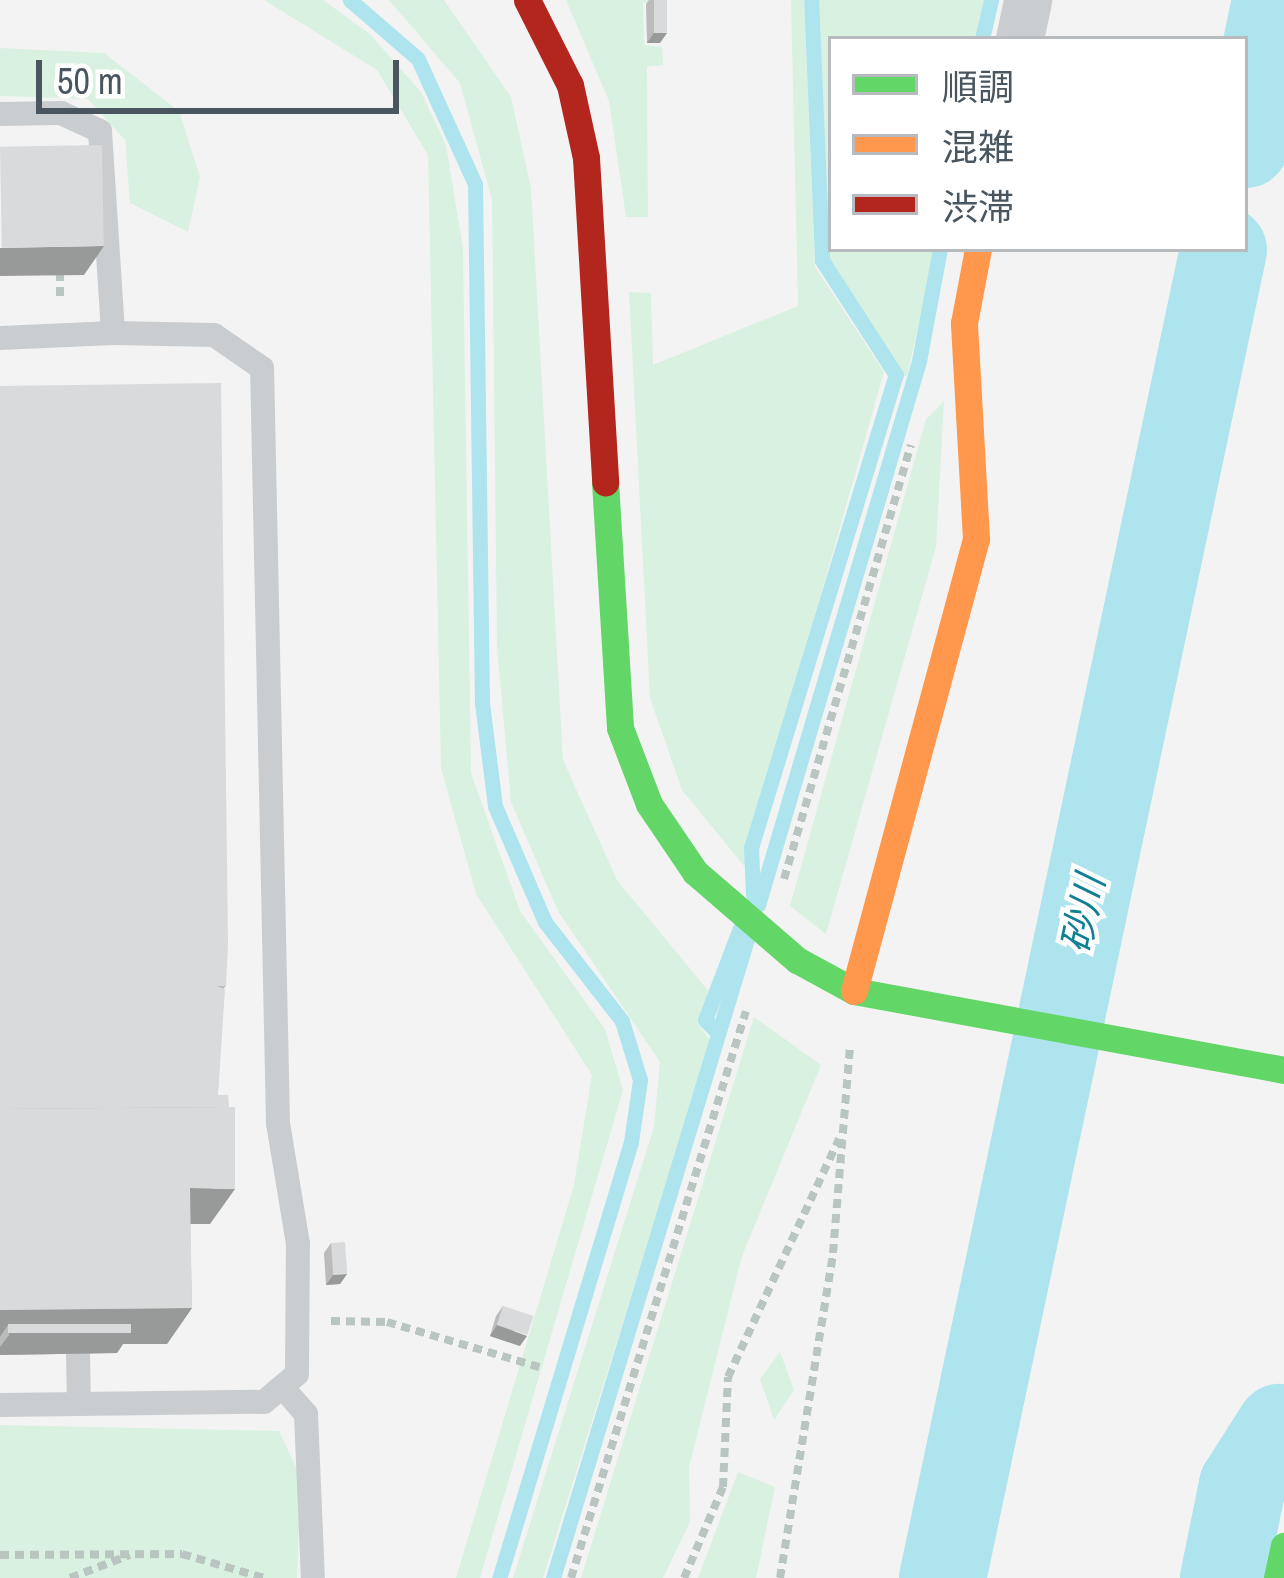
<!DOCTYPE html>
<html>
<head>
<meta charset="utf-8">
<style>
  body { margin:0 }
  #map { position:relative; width:1284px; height:1578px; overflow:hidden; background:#f3f3f3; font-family:"Archivo Narrow","Noto Sans JP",sans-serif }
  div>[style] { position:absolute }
  .green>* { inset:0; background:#d9f1e1 }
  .stream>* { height:15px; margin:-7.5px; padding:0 7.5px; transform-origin:7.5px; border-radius:7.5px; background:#aee4ed }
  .river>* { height:87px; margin:-43.5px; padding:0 43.5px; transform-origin:43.5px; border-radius:43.5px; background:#aee4ed }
  .path>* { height:8px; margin-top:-4px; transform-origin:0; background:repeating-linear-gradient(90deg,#b9c5c1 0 9px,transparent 0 15px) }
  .lane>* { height:24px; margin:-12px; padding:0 12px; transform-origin:12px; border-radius:12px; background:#cacdcf }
  .street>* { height:48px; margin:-24px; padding:0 24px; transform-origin:24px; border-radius:24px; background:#cacdcf }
  .fast>* { height:27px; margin:-13.5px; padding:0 13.5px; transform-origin:13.5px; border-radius:13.5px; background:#63d668 }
  .slow>* { height:27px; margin:-13.5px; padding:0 13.5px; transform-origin:13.5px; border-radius:13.5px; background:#ff974d }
  .jam>* { height:27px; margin:-13.5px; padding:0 13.5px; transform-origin:13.5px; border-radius:13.5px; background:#b3261e }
  .wall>* { inset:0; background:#bbbbbc }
  .shaded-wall>* { inset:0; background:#989999 }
  .building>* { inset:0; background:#d9dadb; transform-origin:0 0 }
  span { translate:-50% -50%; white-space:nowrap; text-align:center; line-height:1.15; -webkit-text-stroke:9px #fff; paint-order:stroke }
  .water-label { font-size:39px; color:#108095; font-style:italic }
  .legend { position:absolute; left:828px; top:36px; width:420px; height:216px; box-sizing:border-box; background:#fff; border:3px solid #b7bbbf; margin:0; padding:15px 21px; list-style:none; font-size:36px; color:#4a565f }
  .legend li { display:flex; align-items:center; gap:24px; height:60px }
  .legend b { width:60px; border:3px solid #b7bbbf }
  .scale { position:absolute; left:36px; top:60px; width:363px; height:54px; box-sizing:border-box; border:6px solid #4a565f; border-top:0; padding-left:15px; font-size:36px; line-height:42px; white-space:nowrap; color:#4a565f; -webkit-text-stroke:9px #fff; paint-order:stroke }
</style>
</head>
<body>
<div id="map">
  <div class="green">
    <i style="clip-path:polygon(264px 0,323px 0,370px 34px,421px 92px,446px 145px,463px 248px,471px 773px,520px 911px,605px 1029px,623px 1090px,480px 1578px,456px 1578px,574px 1185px,592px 1075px,476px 894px,441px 768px,428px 155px,377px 70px)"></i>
    <i style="clip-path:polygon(389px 0,444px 0,511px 97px,531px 188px,563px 760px,617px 880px,710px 993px,697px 1023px,711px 1041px,543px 1578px,513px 1578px,654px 1127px,660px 1062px,558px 911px,511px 802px,497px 647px,492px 200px,460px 83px)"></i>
    <i style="clip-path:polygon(566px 0,658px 0,643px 3px,644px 45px,662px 47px,663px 65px,647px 67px,648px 217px,626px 217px,609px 101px)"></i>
    <i style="clip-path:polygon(791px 0,804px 0,815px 267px,884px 372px,744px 866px,682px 790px,650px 698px,629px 292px,651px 293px,653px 365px,798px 306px)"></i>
    <i style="clip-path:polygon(814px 0,986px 0,979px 39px,831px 39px,831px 249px,936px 249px,907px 376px,897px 376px,823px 254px)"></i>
    <i style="clip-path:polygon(0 48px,104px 53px,179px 111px,200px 177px,188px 232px,130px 203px,125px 140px,88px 99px,0 96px)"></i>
    <i style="clip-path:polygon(944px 401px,936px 547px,826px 934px,790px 906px,926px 419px)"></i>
    <i style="clip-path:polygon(754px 1017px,821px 1065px,742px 1256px,689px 1467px,690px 1522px,663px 1578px,581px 1578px)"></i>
    <i style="clip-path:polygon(780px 1352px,794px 1390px,774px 1420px,760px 1379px)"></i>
    <i style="clip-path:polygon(0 1425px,279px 1431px,301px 1478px,297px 1578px,0 1578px)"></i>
    <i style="clip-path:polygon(738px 1472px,775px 1487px,756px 1578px,698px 1578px)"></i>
  </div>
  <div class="stream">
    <i style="left:350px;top:0;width:90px;rotate:40.9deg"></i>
    <i style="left:418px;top:59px;width:137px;rotate:65.5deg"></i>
    <i style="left:475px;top:184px;width:519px;rotate:89.23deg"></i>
    <i style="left:482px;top:703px;width:104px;rotate:82.8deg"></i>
    <i style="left:495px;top:806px;width:126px;rotate:66.7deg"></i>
    <i style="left:545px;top:922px;width:125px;rotate:52.1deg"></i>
    <i style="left:622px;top:1021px;width:62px;rotate:73deg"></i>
    <i style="left:640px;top:1080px;width:63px;rotate:98.3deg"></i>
    <i style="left:631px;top:1142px;width:456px;rotate:106.8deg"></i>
    <i style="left:982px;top:39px;width:40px;rotate:-77deg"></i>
    <i style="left:753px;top:895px;width:47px;rotate:-92.4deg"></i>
    <i style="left:751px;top:848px;width:495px;rotate:-73deg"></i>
    <i style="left:896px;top:375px;width:137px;rotate:-122.8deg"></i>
    <i style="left:822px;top:260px;width:260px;rotate:-92.4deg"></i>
    <i style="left:758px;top:905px;width:567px;rotate:-73.51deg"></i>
    <i style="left:919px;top:361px;width:114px;rotate:-79.4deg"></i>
    <i style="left:718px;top:1033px;width:18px;rotate:-135deg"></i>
    <i style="left:705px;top:1020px;width:98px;rotate:-69.2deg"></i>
    <i style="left:553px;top:1578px;width:668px;rotate:-73.11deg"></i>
  </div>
  <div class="river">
    <i style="left:1245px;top:144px;width:147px;rotate:-78.2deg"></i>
    <i style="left:942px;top:1578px;width:1358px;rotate:-78.06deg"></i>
    <i style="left:1223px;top:1578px;width:95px;rotate:-78.5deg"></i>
    <i style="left:1242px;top:1485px;width:69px;rotate:-57.5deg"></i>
  </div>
  <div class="path">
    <i style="left:60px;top:296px;width:21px;rotate:-90deg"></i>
    <i style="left:784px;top:879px;width:452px;rotate:-73.7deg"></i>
    <i style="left:331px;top:1321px;width:56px;rotate:1deg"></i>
    <i style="left:387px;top:1322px;width:159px;rotate:16.5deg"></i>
    <i style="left:0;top:1555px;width:182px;rotate:-0.3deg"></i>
    <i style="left:182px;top:1554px;width:85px;rotate:16.3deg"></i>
    <i style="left:70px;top:1578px;width:64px;rotate:-21deg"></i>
    <i style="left:571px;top:1578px;width:593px;rotate:-72.85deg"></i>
    <i style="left:684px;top:1578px;width:99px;rotate:-66.8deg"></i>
    <i style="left:723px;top:1487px;width:110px;rotate:-87.4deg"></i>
    <i style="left:728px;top:1377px;width:263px;rotate:-65deg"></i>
    <i style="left:780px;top:1578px;width:329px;rotate:-80.7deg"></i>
    <i style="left:833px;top:1253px;width:209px;rotate:-85.3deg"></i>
  </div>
  <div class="lane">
    <i style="left:0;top:114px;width:61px;rotate:-0.9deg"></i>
    <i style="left:61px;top:113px;width:43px;rotate:24.8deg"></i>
    <i style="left:100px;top:131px;width:202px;rotate:86.3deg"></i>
    <i style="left:113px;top:333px;width:113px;rotate:177.5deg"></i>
    <i style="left:78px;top:1354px;width:50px;rotate:88.9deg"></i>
    <i style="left:285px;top:1390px;width:32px;rotate:49deg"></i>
    <i style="left:306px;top:1414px;width:164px;rotate:87.6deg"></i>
    <i style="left:0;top:1405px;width:264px;rotate:-0.7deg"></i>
    <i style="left:264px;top:1402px;width:43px;rotate:-40.3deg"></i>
    <i style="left:297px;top:1374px;width:130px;rotate:-89.6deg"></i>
    <i style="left:298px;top:1244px;width:123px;rotate:-99.4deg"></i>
    <i style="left:278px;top:1123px;width:755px;rotate:-91.21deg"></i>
    <i style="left:262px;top:368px;width:58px;rotate:-145.5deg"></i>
    <i style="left:214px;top:335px;width:101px;rotate:-178.9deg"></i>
  </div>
  <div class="street">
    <i style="left:1020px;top:39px;width:40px;rotate:-78deg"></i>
  </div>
  <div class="fast">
    <i style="left:605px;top:482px;width:246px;rotate:86.5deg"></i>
    <i style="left:620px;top:728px;width:81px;rotate:69.1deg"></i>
    <i style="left:649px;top:804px;width:82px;rotate:55.9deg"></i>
    <i style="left:695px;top:872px;width:135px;rotate:40.8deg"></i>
    <i style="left:797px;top:960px;width:65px;rotate:28.5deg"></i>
    <i style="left:854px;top:991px;width:437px;rotate:10.4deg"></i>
    <i style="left:1277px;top:1578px;width:33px;rotate:-78deg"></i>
  </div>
  <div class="slow">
    <i style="left:854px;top:991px;width:468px;rotate:-74.9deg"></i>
    <i style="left:976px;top:539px;width:216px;rotate:-93.2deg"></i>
    <i style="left:964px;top:323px;width:75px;rotate:-79.3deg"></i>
  </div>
  <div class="jam">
    <i style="left:527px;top:0;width:95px;rotate:63.2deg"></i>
    <i style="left:570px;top:85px;width:75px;rotate:77.6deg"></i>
    <i style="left:586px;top:158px;width:325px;rotate:86.6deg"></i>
  </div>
  <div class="wall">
    <i style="clip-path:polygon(649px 0,667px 0,660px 43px,647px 43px,646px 4px)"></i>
    <i style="clip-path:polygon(0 386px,226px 986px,224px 988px,210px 1224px,190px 1224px,192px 1308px,167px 1344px,123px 1344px,117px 1353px,0 1355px)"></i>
    <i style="clip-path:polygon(331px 1243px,347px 1274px,340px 1284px,326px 1285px,324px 1253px)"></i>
    <i style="clip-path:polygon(503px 1306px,520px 1346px,490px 1336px,496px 1316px)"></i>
  </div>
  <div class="shaded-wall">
    <i style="clip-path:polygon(654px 33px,667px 33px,660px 43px,647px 43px)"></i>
    <i style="clip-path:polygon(104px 246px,84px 275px,0 276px,0 248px)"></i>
    <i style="clip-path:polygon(190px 1188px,235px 1189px,210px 1224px,165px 1224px)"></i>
    <i style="clip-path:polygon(347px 1274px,340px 1284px,326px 1285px,333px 1275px)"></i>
    <i style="clip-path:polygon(192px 1308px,167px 1344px,123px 1344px,117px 1353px,0 1355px,0 1347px,9px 1335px,8px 1325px,0 1337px,0 1310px)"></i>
    <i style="clip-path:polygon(497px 1325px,527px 1336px,520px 1346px,490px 1336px)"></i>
  </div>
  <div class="building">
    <i style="left:654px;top:0;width:13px;height:33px"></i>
    <i style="left:102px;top:145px;width:101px;height:102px;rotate:89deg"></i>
    <i style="clip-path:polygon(221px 383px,228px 943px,226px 986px,216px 986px,225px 989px,218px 1095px,228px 1095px,229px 1107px,0 1109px,0 386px)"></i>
    <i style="clip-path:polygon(235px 1107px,235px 1189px,190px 1188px,192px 1308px,0 1310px,0 1109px)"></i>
    <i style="left:345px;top:1242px;width:32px;height:14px;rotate:86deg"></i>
    <i style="left:503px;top:1306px;width:32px;height:20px;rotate:18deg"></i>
    <i style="left:131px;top:1324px;width:9px;height:123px;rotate:90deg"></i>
  </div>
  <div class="water-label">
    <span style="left:1083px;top:914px;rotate:-78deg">砂川</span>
  </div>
  <ul class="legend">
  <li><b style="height:15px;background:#63d668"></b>順調</li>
  <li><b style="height:15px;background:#ff974d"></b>混雑</li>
  <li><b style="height:15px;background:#b3261e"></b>渋滞</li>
  </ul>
  <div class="scale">50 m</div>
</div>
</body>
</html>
